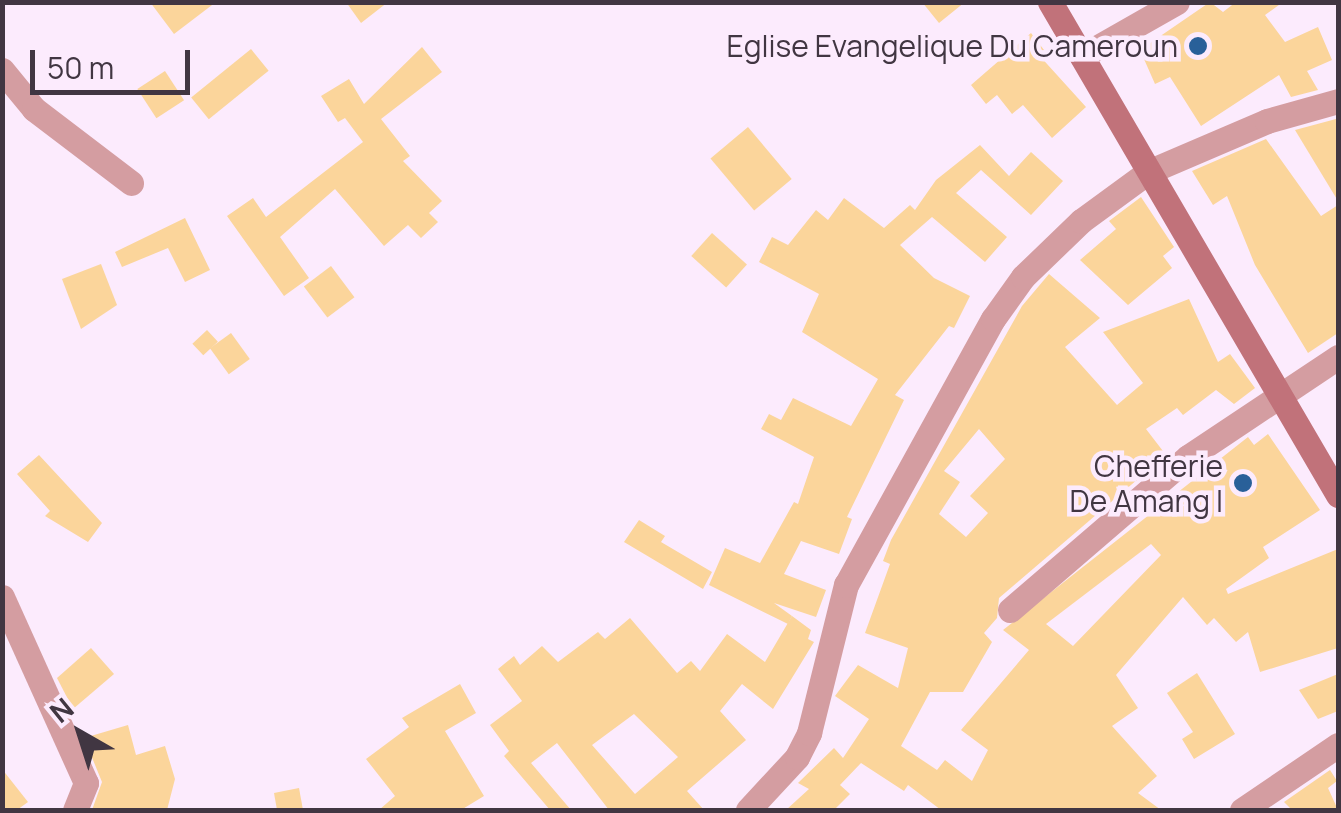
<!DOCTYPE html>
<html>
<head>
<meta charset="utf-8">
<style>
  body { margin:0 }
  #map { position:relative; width:1341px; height:813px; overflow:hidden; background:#fcebfd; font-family:Manrope,sans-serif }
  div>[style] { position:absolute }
  .building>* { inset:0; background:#fbd59b; transform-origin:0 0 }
  .street>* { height:25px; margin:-12.5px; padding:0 12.5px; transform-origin:12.5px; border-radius:12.5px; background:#d49da1 }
  .secondary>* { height:25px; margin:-12.5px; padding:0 12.5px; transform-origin:12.5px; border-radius:12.5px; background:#c1727a }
  .dots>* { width:28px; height:28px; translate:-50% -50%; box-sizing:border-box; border:5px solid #fcebfd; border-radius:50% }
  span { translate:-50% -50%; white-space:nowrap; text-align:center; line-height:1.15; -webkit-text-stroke:9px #fcebfd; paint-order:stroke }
  .poi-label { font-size:30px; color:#413642 }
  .right { translate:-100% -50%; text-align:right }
  .frame { position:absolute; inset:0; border:5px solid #413642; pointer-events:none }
  .north { position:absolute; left:30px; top:683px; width:100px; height:100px; -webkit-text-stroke:8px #fcebfd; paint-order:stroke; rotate:321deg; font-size:28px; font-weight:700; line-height:40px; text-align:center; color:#413642 }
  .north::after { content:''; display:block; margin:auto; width:35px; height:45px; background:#413642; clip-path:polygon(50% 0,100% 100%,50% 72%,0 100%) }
  .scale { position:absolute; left:30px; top:50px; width:160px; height:45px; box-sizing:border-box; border:5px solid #413642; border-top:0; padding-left:12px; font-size:30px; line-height:35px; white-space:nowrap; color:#413642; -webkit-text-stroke:8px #fcebfd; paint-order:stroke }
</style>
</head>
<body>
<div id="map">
  <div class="building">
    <i style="clip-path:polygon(150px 2px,216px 2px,174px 34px)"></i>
    <i style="clip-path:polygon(346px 2px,388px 2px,361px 23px)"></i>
    <i style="clip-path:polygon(922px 2px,965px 2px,939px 23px)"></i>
    <i style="clip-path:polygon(1210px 2px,1223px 12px,1236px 2px,1283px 2px,1265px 15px,1285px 42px,1318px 27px,1332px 60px,1307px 71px,1318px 90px,1291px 97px,1279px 75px,1201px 126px,1170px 77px,1155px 84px,1140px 50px)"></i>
    <i style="clip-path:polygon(1031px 33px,1044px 50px,1038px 54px,1086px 107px,1052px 138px,1023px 105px,1012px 114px,997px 95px,986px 104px,971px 85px)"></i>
    <i style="clip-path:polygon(422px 47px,442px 72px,381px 119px,410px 156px,403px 161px,442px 201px,429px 213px,438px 222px,421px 238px,408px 225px,384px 246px,335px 189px,280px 237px,309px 278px,284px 296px,227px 216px,253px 198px,266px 217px,363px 142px,345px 118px,338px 122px,321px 96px,349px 79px,364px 104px)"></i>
    <i style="left:251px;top:49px;width:28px;height:77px;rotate:51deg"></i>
    <i style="left:165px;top:71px;width:35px;height:33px;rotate:57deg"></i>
    <i style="clip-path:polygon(1336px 119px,1338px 123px,1338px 201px,1295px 130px)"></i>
    <i style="left:748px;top:127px;width:68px;height:49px;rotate:50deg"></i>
    <i style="clip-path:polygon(1266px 139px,1321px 216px,1338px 205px,1338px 333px,1308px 353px,1255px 265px,1227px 196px,1213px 205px,1192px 171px)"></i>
    <i style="clip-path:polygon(980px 145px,1009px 176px,1031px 152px,1063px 181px,1031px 215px,981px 170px,956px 193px,1007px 237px,985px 262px,932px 217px,900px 245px,934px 278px,970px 296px,954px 328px,949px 326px,895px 395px,904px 400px,847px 517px,852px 519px,839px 554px,801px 541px,784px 574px,826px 590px,816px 617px,774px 603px,792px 616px,788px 624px,709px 585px,725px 548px,760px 563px,794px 502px,798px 504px,814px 457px,761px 429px,769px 414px,781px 420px,793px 398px,851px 426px,878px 379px,802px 332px,819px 294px,759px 262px,772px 237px,788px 245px,816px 210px,828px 220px,844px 198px,884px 228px,910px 205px,915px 210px,936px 180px)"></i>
    <i style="clip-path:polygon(1141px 197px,1174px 247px,1163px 256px,1172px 268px,1128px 305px,1080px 260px,1116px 229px,1109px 221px)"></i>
    <i style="clip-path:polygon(185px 218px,210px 270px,185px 282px,168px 248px,122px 267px,115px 252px)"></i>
    <i style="left:712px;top:233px;width:47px;height:31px;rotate:42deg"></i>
    <i style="clip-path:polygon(101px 264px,117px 305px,81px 329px,62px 279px)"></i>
    <i style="left:331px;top:266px;width:39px;height:34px;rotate:53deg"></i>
    <i style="clip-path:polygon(evenodd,1049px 274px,1100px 318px,1065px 347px,1117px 405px,1143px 383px,1103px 332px,1189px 299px,1218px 362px,1230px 354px,1255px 388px,1234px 404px,1216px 390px,1183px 415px,1177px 408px,1146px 429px,1166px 455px,999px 598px,997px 618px,984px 633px,992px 642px,963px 692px,930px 692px,901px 746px,937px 770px,945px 760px,972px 781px,988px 750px,961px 730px,1029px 650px,1003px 630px,1248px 437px,1254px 445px,1268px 434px,1320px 510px,1263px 547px,1269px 558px,1226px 589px,1228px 594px,1338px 549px,1338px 648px,1260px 672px,1248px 632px,1236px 642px,1214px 618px,1207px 625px,1183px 597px,1116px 675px,1138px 708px,1112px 726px,1157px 776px,1138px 793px,1161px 810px,941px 810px,908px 785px,904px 791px,861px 763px,840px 785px,850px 794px,834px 810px,786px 810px,809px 789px,798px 783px,834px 748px,843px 758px,869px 719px,835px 696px,858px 665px,898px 688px,908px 648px,865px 633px,890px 564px,883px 561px,891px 540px,1022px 306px,1049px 274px,979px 429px,1005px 459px,970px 496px,988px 513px,966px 537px,939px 514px,960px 482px,944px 471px,979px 429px,1049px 274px,1151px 544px,1161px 555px,1073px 646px,1046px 624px,1151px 544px)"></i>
    <i style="left:207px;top:330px;width:16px;height:20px;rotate:47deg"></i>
    <i style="left:231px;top:333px;width:32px;height:26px;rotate:54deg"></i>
    <i style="clip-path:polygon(39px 455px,102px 523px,88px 542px,45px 516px,50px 511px,17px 474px)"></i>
    <i style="clip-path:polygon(639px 520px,665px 536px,661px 542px,712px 572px,703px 589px,624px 542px)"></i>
    <i style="clip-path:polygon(evenodd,792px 616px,811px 630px,808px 639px,814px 642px,773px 709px,742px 684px,720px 711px,746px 740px,687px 791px,704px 810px,609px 810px,557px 743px,531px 763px,571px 810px,550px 810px,504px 756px,509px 751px,490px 725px,522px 701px,498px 669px,514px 656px,520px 665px,542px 646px,558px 662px,598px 632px,605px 639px,630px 618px,677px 673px,691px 661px,700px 671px,727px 634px,765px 662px,792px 616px,634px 714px,678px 757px,635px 794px,592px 745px,634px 714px)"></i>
    <i style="clip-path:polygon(91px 648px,114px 674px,73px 709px,57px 678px)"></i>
    <i style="clip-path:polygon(1197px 673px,1235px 734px,1194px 759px,1182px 739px,1193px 732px,1167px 693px)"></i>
    <i style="clip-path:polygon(1338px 674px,1338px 711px,1318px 719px,1299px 690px)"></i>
    <i style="clip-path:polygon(460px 684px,476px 713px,445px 731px,484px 796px,461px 810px,379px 810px,395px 796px,366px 759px,409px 727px,402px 718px)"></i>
    <i style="clip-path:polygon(128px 725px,136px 755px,165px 746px,175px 779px,167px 810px,92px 810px,102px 782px,84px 738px)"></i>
    <i style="clip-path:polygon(2px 769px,28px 802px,17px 810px,2px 810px)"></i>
    <i style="clip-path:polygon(1330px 770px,1337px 781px,1328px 788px,1338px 810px,1292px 810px,1284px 802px)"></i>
    <i style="clip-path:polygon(299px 788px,303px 810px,277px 810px,274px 793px)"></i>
  </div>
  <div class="street">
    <i style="left:1082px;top:56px;width:109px;rotate:-29.6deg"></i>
    <i style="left:2px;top:70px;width:50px;rotate:50.6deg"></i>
    <i style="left:34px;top:109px;width:122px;rotate:37.3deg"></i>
    <i style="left:2px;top:597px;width:204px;rotate:65.7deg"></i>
    <i style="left:86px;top:783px;width:29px;rotate:112deg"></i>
    <i style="left:1010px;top:610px;width:235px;rotate:-40.7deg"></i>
    <i style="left:1188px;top:457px;width:180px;rotate:-33.7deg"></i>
    <i style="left:748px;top:810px;width:72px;rotate:-47.2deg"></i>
    <i style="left:797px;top:757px;width:27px;rotate:-63deg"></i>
    <i style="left:809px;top:733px;width:153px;rotate:-76deg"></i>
    <i style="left:846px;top:585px;width:304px;rotate:-61.1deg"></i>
    <i style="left:993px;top:319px;width:52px;rotate:-54.5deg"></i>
    <i style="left:1023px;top:277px;width:81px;rotate:-44deg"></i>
    <i style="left:1081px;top:221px;width:83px;rotate:-36.2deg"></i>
    <i style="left:1148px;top:172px;width:129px;rotate:-23.2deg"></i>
    <i style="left:1267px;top:121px;width:74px;rotate:-15.7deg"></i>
    <i style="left:1242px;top:810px;width:116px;rotate:-34.1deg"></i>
  </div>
  <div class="secondary">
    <i style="left:1050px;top:2px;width:571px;rotate:59.71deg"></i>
  </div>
  <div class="dots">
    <i style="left:1198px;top:46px;background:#296099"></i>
    <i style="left:1243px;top:483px;background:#296099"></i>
  </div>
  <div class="poi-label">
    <span class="right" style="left:1178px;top:46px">Eglise Evangelique Du Cameroun</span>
    <span class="right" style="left:1223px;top:483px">Chefferie<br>De Amang I</span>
  </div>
  <div class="frame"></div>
  <div class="north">N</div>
  <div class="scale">50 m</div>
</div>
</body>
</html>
